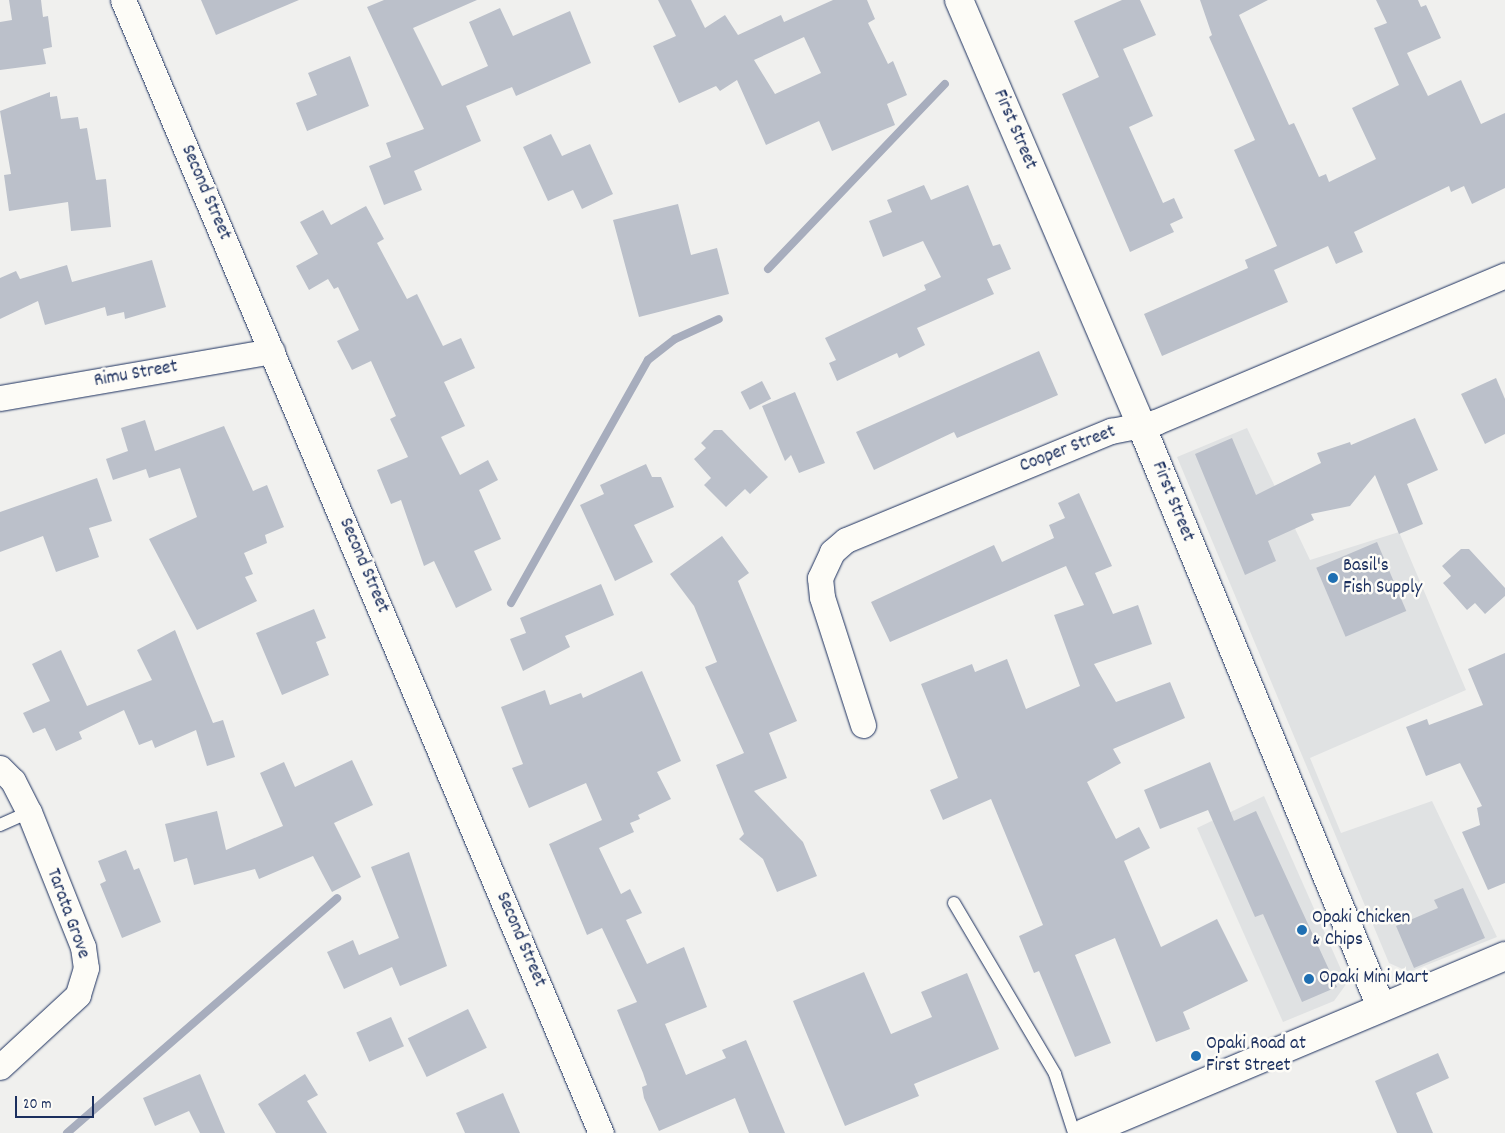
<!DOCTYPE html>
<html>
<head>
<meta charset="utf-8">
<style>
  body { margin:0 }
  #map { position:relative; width:1505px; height:1133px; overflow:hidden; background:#f0f0ee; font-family:Dekko,sans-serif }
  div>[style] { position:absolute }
  .built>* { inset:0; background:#e0e2e3 }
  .stream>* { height:8px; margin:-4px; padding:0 4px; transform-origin:4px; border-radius:4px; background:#a7adbd }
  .building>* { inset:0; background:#bbc0ca; transform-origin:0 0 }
  .roads { filter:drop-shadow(0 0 1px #1b2f5e) drop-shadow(0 0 1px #1b2f5e) }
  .service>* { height:12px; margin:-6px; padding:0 6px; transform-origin:6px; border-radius:6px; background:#fdfcf7 }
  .minor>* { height:25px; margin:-12.5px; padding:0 12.5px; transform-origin:12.5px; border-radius:12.5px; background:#fdfcf7 }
  .tertiary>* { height:28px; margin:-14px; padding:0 14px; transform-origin:14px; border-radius:14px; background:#fdfcf7 }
  .trunk>* { height:28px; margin:-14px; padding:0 14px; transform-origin:14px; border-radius:14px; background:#fdfcf7 }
  .dots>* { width:14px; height:14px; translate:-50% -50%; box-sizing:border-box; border:2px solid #fdfcf7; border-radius:50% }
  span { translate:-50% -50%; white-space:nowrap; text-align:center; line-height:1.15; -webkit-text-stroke:5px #fdfcf7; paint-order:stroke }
  .street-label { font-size:19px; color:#1b2f5e }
  .poi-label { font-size:19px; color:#1b2f5e }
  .left { translate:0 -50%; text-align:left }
  .scale { position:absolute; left:15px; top:1096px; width:79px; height:22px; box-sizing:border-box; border:2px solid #1b2f5e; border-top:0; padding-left:6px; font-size:15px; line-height:18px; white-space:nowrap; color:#1b2f5e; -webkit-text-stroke:4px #fdfcf7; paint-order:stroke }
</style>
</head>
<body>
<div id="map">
  <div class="built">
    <i style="clip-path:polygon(1247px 428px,1310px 560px,1399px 532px,1466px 690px,1310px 758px,1341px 833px,1432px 801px,1497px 937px,1409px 972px,1389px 963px,1177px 457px)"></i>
    <i style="clip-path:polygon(1264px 796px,1347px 983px,1334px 1001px,1283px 1022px,1197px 828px)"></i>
  </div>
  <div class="stream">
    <i style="left:768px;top:269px;width:256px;rotate:-46.3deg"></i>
    <i style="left:511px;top:603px;width:279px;rotate:-60.6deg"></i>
    <i style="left:648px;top:360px;width:34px;rotate:-38deg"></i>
    <i style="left:675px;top:339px;width:48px;rotate:-24.4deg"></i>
    <i style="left:67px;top:1133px;width:358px;rotate:-41deg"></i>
  </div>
  <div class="building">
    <i style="clip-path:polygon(9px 0,41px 0,43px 17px,48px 16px,52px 47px,43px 49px,46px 64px,0 70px,0 22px,12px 20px)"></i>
    <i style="clip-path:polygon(201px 0,299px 0,216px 35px)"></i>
    <i style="clip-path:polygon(384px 0,477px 0,413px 28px,442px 86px,488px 66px,469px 22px,500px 8px,513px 36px,570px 11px,591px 63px,516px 96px,512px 87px,466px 106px,481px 141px,414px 171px,422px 190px,384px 205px,369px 166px,391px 157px,386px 143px,424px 129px,367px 7px)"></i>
    <i style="clip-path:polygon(evenodd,658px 0,691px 0,705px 28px,725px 15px,738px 35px,781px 15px,784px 22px,833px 0,867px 0,875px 19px,868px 23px,888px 64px,893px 61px,907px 95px,887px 104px,895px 125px,832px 151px,819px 121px,766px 145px,737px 80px,720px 91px,716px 86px,679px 103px,653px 46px,676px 36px,658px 0,804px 37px,821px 73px,775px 94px,754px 60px,804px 37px)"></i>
    <i style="clip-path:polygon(1122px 0,1140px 0,1156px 35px,1123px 49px,1153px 116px,1129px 127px,1163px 203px,1174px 198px,1183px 218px,1170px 224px,1174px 232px,1130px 252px,1062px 94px,1099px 77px,1074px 21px)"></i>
    <i style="clip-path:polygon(1200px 0,1268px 0,1239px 15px,1289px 125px,1294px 123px,1319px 177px,1326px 174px,1329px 182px,1376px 159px,1352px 108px,1399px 85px,1374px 28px,1387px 23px,1376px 0,1418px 0,1421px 7px,1426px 5px,1441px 38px,1407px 53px,1428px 96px,1461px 80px,1481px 124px,1505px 113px,1505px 188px,1472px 204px,1464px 186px,1451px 192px,1449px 186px,1354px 232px,1363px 252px,1336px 264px,1328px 246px,1274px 270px,1288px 302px,1162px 356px,1144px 314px,1248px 268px,1245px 260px,1277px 246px,1234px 150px,1255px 140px,1209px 37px,1212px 35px)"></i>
    <i style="clip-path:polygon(350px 56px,369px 106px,307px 131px,296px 103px,317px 95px,308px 73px)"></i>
    <i style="clip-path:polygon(50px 92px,50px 97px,57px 96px,61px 119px,78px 117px,80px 129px,87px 128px,96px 180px,106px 179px,111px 227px,71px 231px,68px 202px,9px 211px,4px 175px,11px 174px,0 111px)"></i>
    <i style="clip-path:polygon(551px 134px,562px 156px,590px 144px,613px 194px,582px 209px,573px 190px,548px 201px,523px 147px)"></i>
    <i style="clip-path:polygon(924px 185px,931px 200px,968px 185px,993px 246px,1000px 244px,1011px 269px,987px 279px,994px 294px,917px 328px,925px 345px,899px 358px,897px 353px,837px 381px,829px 363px,836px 360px,825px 338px,926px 290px,924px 285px,941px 277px,923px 241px,883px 257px,869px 221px,892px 212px,887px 200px)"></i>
    <i style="clip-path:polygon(678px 204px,691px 255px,717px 248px,729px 294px,639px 317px,613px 220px)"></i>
    <i style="clip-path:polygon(366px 206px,384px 239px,377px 243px,407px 299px,417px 294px,443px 346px,461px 338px,475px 368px,444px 382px,465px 426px,441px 437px,460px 475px,488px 460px,498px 480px,479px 490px,501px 539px,474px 551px,492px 590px,456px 608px,434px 561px,424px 566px,401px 500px,391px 504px,377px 470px,408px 457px,390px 419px,396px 416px,371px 361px,352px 370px,337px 341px,359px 330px,338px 287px,334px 289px,328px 279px,309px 290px,296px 266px,318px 254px,300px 222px,323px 210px,331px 225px)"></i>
    <i style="clip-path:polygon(152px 260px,166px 307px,125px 319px,124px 312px,107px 316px,105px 307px,45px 325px,38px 301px,0 319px,0 278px,16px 271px,20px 279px,67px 265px,72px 282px)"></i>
    <i style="clip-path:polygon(1039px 351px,1058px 395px,957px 438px,954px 432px,874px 470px,856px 432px)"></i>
    <i style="clip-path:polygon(1496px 378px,1505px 399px,1505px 434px,1485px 444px,1461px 394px)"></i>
    <i style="left:762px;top:381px;width:20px;height:24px;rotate:63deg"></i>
    <i style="clip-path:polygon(795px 392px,825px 463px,799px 473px,791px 455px,785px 461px,762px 406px)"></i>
    <i style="clip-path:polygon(1415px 418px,1438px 470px,1407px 484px,1423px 524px,1399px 534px,1375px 475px,1350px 506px,1311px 514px,1314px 520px,1268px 541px,1276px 561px,1245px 575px,1195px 454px,1232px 438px,1256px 495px,1321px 463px,1317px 453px,1350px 442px,1351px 445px)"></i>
    <i style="clip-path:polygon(145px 420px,155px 451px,224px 426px,253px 491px,267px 485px,284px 527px,265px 535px,267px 543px,244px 553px,253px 574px,245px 577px,257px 601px,197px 630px,149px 539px,197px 517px,180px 468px,149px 478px,146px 469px,113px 480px,106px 459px,128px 451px,121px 428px)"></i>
    <i style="clip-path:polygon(714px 430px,722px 430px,768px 477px,750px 494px,745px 489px,726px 507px,704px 485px,711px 478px,694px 459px,706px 448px,701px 443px)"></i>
    <i style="clip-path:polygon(646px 464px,652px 477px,661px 477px,674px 507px,634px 525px,653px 562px,615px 581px,580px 505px,604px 494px,600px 485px)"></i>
    <i style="clip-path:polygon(97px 478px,112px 521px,89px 528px,99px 557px,56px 572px,43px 536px,0 552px,0 512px)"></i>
    <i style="clip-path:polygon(1079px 493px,1112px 566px,1095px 573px,1113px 614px,1138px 605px,1152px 644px,1094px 664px,1116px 702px,1170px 682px,1185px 718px,1113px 749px,1121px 763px,1087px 782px,1116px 839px,1139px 827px,1150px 848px,1124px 861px,1161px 947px,1217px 919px,1248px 981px,1183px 1012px,1190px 1029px,1156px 1042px,1115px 938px,1075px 955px,1111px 1043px,1075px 1057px,1039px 971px,1034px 973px,1019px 936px,1043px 925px,991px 799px,943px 820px,930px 790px,958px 778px,921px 684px,972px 664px,975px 672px,1007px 659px,1026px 709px,1080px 686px,1054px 615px,1084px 605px,1066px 566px,890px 642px,871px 602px,994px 545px,1002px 562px,1054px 538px,1049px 525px,1065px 518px,1058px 503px)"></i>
    <i style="clip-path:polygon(722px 536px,749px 573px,738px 581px,797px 721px,769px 733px,787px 778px,754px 791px,803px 842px,817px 876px,777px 892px,763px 859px,739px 839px,744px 834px,716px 765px,744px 753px,705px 667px,717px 662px,694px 606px,670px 574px)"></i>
    <i style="left:1377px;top:542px;width:75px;height:66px;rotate:67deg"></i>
    <i style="clip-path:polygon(1461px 549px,1469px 549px,1505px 588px,1505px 596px,1485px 614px,1475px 603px,1467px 610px,1443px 583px,1451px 576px,1442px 566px)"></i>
    <i style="clip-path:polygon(601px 584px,614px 615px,565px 636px,570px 647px,523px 671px,510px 639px,526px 633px,520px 618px)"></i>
    <i style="clip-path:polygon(314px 609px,326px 638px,316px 642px,329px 675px,282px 695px,256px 633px)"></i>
    <i style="clip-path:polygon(175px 630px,213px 723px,223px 720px,235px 757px,207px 766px,196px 730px,155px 748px,152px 740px,139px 745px,124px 710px,79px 732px,82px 739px,56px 751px,45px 728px,33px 733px,23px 713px,50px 701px,32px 664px,61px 650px,87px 706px,152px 680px,137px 650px)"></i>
    <i style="clip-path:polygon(1505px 653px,1505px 883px,1488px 890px,1462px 832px,1480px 825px,1477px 808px,1482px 806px,1460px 763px,1426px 776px,1406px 727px,1427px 719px,1429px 725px,1483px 705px,1468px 669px)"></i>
    <i style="clip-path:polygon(642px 671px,681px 761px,657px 772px,671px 799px,638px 815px,640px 819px,630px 823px,634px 832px,599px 848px,621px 894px,630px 889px,642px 913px,626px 920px,647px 964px,684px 947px,707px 1007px,665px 1024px,686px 1075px,726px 1058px,722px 1050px,746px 1040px,785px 1133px,749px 1133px,735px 1098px,659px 1131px,644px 1098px,642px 1087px,647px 1085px,643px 1073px,617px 1010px,637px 1002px,602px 928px,587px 935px,549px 844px,602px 820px,586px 783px,529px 808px,512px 768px,523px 764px,501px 707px,545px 690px,550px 705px,581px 693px,583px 698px)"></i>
    <i style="clip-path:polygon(352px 760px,373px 805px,334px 823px,361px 877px,332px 892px,313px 856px,259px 879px,255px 869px,194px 885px,187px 858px,174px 862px,165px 824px,217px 811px,226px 850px,283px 826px,260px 773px,284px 762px,295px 787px)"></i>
    <i style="clip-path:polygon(1210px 762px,1234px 821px,1256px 811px,1337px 987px,1302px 1002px,1263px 914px,1255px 917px,1208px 810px,1160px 829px,1144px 790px)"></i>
    <i style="clip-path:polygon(126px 850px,134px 870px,139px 868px,161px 922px,122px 938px,100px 884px,106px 881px,98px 861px)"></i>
    <i style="clip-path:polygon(409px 852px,447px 966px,400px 986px,392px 967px,344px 989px,327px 952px,353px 940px,359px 955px,399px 938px,371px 867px)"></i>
    <i style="clip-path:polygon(1463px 888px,1485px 938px,1414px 968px,1396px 926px,1438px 908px,1434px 900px)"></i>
    <i style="clip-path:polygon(864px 972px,891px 1034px,932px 1017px,921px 992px,967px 973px,999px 1049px,914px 1084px,919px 1096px,845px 1126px,793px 1001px)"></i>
    <i style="left:468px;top:1009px;width:43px;height:67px;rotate:64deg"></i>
    <i style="left:391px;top:1017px;width:32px;height:38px;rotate:66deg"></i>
    <i style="clip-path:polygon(1438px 1053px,1449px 1078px,1416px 1093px,1433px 1133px,1397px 1133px,1375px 1081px)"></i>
    <i style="clip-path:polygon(200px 1074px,225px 1133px,200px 1133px,189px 1111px,155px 1126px,143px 1098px)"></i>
    <i style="clip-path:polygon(305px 1074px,318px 1095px,307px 1101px,327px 1133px,276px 1133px,258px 1104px)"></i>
    <i style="clip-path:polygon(503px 1093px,520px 1133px,465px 1133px,456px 1113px)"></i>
  </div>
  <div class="roads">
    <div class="service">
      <i style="left:0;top:825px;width:32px;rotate:-24deg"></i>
      <i style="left:954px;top:903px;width:199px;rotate:59.4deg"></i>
      <i style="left:1055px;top:1074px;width:62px;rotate:72.1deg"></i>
    </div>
    <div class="minor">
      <i style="left:123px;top:0;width:1230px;rotate:67.13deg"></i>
      <i style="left:0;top:398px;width:276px;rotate:-9.8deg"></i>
      <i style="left:863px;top:725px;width:134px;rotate:-107.8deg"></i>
      <i style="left:822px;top:597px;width:19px;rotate:-96deg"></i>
      <i style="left:820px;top:578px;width:29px;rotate:-65deg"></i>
      <i style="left:832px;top:552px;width:18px;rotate:-41deg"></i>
      <i style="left:846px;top:540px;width:287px;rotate:-22.4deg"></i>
      <i style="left:1111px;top:431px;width:46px;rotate:-11.3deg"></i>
      <i style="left:1156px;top:422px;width:379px;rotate:-22.8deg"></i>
      <i style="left:0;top:768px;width:18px;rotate:45deg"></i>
      <i style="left:13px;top:781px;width:35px;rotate:63deg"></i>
      <i style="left:29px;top:812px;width:145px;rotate:68.2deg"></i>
      <i style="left:83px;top:947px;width:21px;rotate:82deg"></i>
      <i style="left:86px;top:968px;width:28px;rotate:107deg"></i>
      <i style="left:78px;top:995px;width:106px;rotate:137.3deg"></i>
    </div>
    <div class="tertiary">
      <i style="left:959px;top:0;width:462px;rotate:66.8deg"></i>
      <i style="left:1141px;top:425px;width:630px;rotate:67.59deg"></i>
    </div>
    <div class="trunk">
      <i style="left:1084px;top:1133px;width:457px;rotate:-22.8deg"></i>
    </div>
  </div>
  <div class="dots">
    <i style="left:1333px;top:578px;background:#1f6fb2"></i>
    <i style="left:1302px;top:930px;background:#1f6fb2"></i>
    <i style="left:1309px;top:979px;background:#1f6fb2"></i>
    <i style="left:1196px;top:1056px;background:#1f6fb2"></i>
  </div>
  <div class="street-label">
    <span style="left:1014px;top:130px;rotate:67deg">First Street</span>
    <span style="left:205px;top:193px;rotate:67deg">Second Street</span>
    <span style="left:136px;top:375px;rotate:-10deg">Rimu Street</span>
    <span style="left:1068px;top:450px;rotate:-21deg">Cooper Street</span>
    <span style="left:1172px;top:502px;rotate:68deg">First Street</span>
    <span style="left:363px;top:566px;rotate:67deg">Second Street</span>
    <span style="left:67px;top:914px;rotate:70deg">Tarata Grove</span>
    <span style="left:520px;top:940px;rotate:67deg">Second Street</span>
  </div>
  <div class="poi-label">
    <span class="left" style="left:1343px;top:578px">Basil's<br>Fish Supply</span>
    <span class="left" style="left:1312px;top:930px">Opaki Chicken<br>&amp; Chips</span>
    <span class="left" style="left:1319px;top:979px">Opaki Mini Mart</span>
    <span class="left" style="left:1206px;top:1056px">Opaki Road at<br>First Street</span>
  </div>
  <div class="scale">20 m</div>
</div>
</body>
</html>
